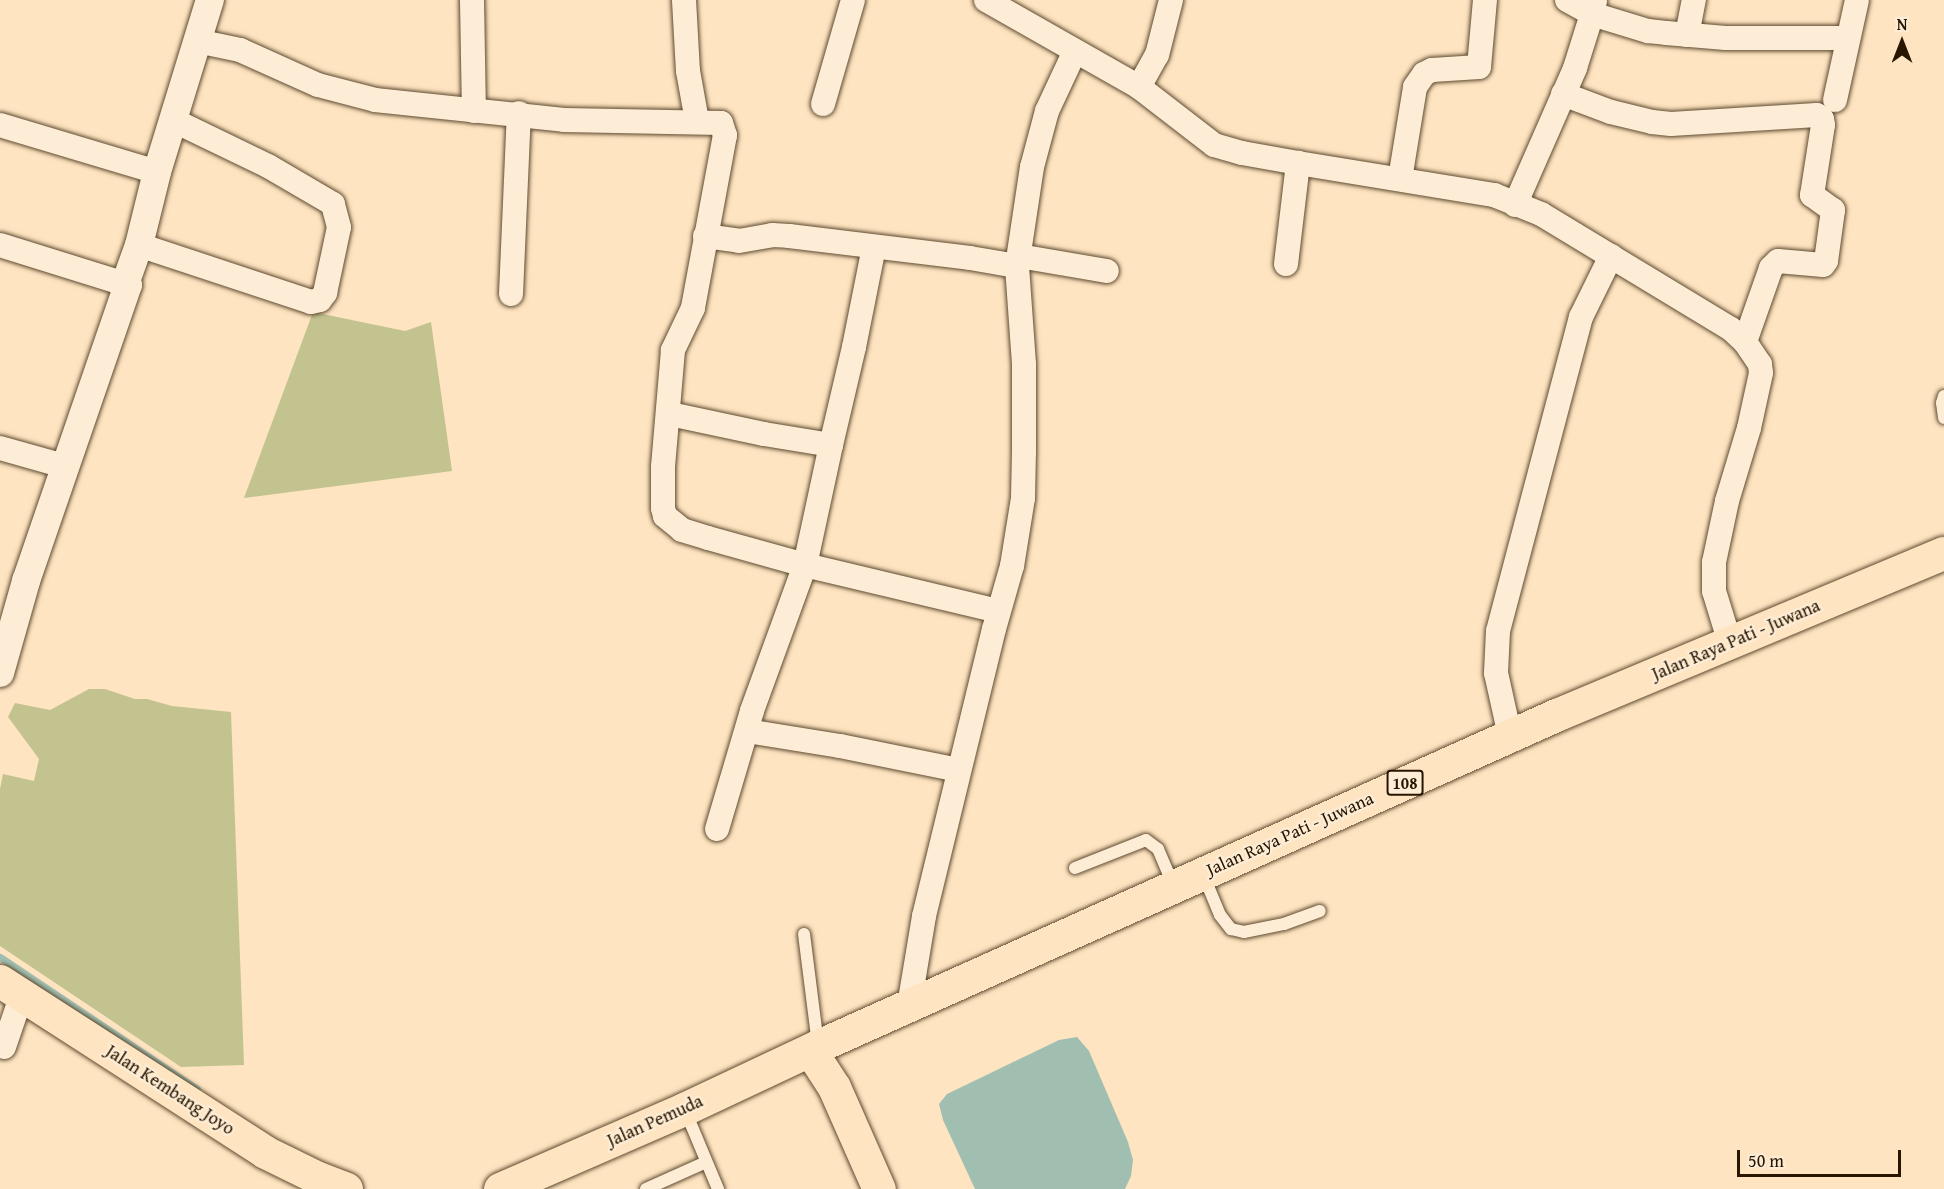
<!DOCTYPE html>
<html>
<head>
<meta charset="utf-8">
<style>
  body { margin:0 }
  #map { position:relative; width:1944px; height:1189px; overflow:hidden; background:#fee4c0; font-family:"Gentium Book Plus",serif }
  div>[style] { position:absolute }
  .green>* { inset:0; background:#c3c390 }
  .water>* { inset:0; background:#a0bfb1 }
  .stream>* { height:7px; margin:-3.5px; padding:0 3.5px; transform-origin:3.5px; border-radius:3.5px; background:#a0bfb1 }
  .roads { filter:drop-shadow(0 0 2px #5e4a30) drop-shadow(0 0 2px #5e4a30) }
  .service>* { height:12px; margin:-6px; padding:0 6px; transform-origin:6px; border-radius:6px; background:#feedd6 }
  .minor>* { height:24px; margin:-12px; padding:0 12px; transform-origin:12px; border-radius:12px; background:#feedd6 }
  .tertiary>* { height:28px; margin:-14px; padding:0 14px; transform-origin:14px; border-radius:14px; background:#feedd6 }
  .primary>* { height:33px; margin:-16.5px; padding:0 16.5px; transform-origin:16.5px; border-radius:16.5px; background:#fee4c0 }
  span { translate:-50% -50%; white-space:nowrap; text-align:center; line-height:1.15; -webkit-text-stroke:4.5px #feedd6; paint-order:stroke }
  .shield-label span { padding:2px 4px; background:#feedd6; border:2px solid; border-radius:4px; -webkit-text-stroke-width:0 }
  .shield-label { font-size:16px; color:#291600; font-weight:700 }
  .street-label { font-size:18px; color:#291600 }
  .north { position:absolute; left:1872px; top:12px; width:60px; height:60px; -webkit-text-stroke:4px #feedd6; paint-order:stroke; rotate:0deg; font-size:16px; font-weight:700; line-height:24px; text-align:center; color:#291600 }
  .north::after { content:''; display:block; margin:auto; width:21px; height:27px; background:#291600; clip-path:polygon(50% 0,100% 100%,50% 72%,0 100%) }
  .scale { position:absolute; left:1737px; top:1150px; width:164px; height:27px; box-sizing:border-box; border:3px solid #291600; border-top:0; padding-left:8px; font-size:18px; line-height:21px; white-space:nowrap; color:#291600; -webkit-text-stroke:4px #feedd6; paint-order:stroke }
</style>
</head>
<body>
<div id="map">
  <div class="green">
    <i style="clip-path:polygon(313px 312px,405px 331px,431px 322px,452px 471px,244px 498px)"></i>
    <i style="clip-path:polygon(89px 689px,105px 689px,135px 699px,147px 699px,172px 706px,231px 712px,244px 1065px,181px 1067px,0 946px,0 789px,3px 774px,34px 781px,39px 759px,8px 717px,15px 703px,50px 710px)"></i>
  </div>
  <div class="water">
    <i style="clip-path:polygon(1077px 1037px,1089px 1051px,1128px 1142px,1133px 1160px,1131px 1176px,1125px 1189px,975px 1189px,943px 1120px,939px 1104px,947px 1094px,1059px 1040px)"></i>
  </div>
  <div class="stream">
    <i style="left:0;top:957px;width:237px;rotate:33.8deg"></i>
  </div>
  <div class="roads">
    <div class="service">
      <i style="left:1944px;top:396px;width:7px;rotate:106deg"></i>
      <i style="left:1942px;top:403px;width:15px;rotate:82deg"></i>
      <i style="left:1075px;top:868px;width:76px;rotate:-21.5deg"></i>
      <i style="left:1146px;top:840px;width:15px;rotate:37deg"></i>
      <i style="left:1158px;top:849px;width:39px;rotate:67deg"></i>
      <i style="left:1203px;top:874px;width:44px;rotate:67.5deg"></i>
      <i style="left:1220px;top:915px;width:18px;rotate:52deg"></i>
      <i style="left:1231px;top:929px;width:13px;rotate:13deg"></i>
      <i style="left:1244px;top:932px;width:41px;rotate:-11.3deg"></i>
      <i style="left:1284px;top:924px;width:38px;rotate:-20deg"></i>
      <i style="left:804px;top:934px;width:112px;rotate:82.8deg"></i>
      <i style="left:685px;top:1110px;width:86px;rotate:67.3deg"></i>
      <i style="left:646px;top:1189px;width:66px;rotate:-24.2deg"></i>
    </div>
    <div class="minor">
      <i style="left:472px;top:0;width:111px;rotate:89deg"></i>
      <i style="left:684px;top:0;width:71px;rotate:86.8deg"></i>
      <i style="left:688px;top:71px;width:51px;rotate:79.8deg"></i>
      <i style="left:986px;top:0;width:176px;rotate:29.6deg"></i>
      <i style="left:1139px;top:87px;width:95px;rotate:37.7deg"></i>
      <i style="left:1214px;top:145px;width:29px;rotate:16deg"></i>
      <i style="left:1242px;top:153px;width:57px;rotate:10.1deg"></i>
      <i style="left:1298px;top:163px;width:199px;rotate:9.3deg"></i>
      <i style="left:1494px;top:195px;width:51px;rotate:22deg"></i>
      <i style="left:1541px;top:214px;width:222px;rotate:31.2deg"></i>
      <i style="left:1731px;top:329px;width:19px;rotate:43deg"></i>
      <i style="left:1745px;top:342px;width:27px;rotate:56deg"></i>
      <i style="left:1760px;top:364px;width:9px;rotate:84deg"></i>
      <i style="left:1761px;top:373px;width:56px;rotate:102.3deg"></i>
      <i style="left:1749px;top:428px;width:76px;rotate:106.8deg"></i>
      <i style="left:1727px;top:501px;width:62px;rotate:102deg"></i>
      <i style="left:1714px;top:562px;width:29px;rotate:90deg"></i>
      <i style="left:1714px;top:591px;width:54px;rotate:72.9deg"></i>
      <i style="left:1567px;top:0;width:29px;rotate:29deg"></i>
      <i style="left:1592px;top:14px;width:13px;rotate:-77deg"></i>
      <i style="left:1687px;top:35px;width:36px;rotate:-79deg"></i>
      <i style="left:197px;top:41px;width:44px;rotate:11.8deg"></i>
      <i style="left:240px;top:50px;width:85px;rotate:24.2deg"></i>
      <i style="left:318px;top:85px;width:59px;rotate:14.7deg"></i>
      <i style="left:375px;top:100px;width:190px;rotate:6deg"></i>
      <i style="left:564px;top:120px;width:157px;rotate:1.1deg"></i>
      <i style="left:721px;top:123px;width:13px;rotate:72deg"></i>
      <i style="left:725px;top:135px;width:176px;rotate:100.5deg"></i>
      <i style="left:693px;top:308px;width:47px;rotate:115.5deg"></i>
      <i style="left:673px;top:350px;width:117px;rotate:94.9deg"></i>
      <i style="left:663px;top:467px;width:41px;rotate:90deg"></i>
      <i style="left:663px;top:508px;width:8px;rotate:76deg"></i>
      <i style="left:665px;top:516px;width:22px;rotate:39deg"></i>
      <i style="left:682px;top:530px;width:27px;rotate:17deg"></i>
      <i style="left:708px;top:538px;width:101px;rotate:15.6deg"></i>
      <i style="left:805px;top:565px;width:198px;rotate:13.4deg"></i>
      <i style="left:1139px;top:87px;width:37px;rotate:-61deg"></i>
      <i style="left:1157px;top:55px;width:57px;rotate:-75.7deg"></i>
      <i style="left:1563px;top:94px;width:51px;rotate:20.6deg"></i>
      <i style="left:1611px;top:112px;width:42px;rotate:13.7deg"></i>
      <i style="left:1652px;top:122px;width:19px;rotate:6deg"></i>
      <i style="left:1671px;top:124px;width:146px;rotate:-3.5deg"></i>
      <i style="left:1817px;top:115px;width:6px;rotate:39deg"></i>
      <i style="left:1822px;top:119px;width:6px;rotate:81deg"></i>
      <i style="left:1823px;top:125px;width:71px;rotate:98.9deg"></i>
      <i style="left:1812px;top:195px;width:26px;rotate:36deg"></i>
      <i style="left:1833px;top:210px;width:51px;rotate:97.8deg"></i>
      <i style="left:1826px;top:261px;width:5px;rotate:127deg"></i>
      <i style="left:1823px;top:265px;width:45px;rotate:-174.9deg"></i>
      <i style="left:1778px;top:261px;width:10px;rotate:135deg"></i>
      <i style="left:1771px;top:268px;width:78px;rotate:109.4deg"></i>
      <i style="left:1835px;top:100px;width:102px;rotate:-77.6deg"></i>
      <i style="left:823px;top:104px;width:108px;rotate:-73.9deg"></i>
      <i style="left:0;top:125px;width:164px;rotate:16.7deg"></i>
      <i style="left:1400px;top:179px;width:93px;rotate:-80.7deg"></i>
      <i style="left:1415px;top:87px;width:16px;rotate:-55deg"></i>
      <i style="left:1424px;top:74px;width:9px;rotate:-27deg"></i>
      <i style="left:1432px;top:70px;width:47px;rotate:-3.7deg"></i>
      <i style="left:1479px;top:67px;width:67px;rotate:-84.9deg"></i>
      <i style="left:1515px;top:205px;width:150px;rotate:-66.3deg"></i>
      <i style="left:1575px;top:68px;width:57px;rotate:-72.5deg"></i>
      <i style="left:1592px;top:14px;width:59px;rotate:16.9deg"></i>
      <i style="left:1648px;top:31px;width:18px;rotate:6deg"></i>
      <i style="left:1666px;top:33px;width:60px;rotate:4.8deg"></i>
      <i style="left:1726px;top:38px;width:121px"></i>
      <i style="left:705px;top:236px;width:34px;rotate:8deg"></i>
      <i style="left:739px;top:241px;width:34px;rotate:-10deg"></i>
      <i style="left:772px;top:235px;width:17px;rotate:3deg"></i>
      <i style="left:789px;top:236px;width:182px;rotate:6.9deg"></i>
      <i style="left:970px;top:258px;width:48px;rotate:9.7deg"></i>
      <i style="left:0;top:245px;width:131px;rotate:17.3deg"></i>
      <i style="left:139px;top:245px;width:181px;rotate:18.3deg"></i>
      <i style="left:311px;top:302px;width:9px;rotate:-13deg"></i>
      <i style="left:320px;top:300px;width:9px;rotate:-54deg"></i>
      <i style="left:325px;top:293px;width:67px;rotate:-78deg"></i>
      <i style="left:339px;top:227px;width:24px;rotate:-105deg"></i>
      <i style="left:333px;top:204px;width:75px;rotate:-149.7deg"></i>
      <i style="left:268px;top:166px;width:106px;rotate:-154.2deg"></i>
      <i style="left:1019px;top:256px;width:89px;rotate:9.7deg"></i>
      <i style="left:1286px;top:264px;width:102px;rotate:-83.2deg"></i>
      <i style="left:511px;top:294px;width:181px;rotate:-87.5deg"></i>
      <i style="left:670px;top:414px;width:96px;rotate:12deg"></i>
      <i style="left:764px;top:434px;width:68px;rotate:9.3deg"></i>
      <i style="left:831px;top:445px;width:123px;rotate:102.2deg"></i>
      <i style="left:805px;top:565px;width:155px;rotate:110deg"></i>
      <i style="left:752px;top:711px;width:123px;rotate:106.5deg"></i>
      <i style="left:831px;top:445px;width:101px;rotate:-76.8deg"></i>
      <i style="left:854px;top:347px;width:102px;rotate:-78.7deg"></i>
      <i style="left:0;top:448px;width:66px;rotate:15.7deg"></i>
      <i style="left:747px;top:731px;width:94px;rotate:9.2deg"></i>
      <i style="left:840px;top:746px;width:121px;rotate:11.4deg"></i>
      <i style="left:1510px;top:736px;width:65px;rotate:-102.5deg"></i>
      <i style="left:1496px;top:673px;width:42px;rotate:-87.3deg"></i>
      <i style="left:1498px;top:631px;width:325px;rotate:-75.2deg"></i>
      <i style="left:1581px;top:317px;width:68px;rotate:-63.8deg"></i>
      <i style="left:909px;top:1006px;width:91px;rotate:-80.5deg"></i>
      <i style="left:924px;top:916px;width:295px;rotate:-76.3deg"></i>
      <i style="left:994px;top:629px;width:66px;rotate:-74.1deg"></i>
      <i style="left:1012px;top:566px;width:69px;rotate:-80.8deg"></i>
      <i style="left:1023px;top:498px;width:46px;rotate:-88.8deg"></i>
      <i style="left:1024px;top:452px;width:88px;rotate:-90deg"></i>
      <i style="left:1024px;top:364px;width:98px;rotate:-94.1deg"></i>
      <i style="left:1017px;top:266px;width:100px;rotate:-81.4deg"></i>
      <i style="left:1032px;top:167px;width:58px;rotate:-75deg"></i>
      <i style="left:1047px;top:111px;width:66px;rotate:-65deg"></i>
      <i style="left:4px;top:1047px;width:56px;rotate:-71.2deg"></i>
    </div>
    <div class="tertiary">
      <i style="left:0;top:673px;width:96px;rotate:-74.2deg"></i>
      <i style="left:26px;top:581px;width:313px;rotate:-71deg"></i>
      <i style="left:128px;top:285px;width:3px;rotate:-162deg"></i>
      <i style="left:125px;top:284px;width:41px;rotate:-70.3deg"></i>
      <i style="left:139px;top:245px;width:75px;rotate:-76.1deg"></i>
      <i style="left:157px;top:172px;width:180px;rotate:-72.9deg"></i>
    </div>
    <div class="primary">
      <i style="left:0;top:981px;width:315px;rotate:32.8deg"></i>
      <i style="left:265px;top:1152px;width:59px;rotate:26.1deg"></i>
      <i style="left:318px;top:1178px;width:30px;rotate:21deg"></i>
      <i style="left:810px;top:1050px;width:44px;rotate:57deg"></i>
      <i style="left:834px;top:1087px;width:111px;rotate:66.2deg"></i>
      <i style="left:500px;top:1189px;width:201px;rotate:-23.5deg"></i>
      <i style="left:684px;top:1109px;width:148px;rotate:-25.2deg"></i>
      <i style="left:818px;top:1046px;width:809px;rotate:-24.16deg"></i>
      <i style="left:1556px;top:715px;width:420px;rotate:-22.7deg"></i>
    </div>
  </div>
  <div class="shield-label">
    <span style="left:1405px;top:783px">108</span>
  </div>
  <div class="street-label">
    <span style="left:1736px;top:640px;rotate:-23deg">Jalan Raya Pati - Juwana</span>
    <span style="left:1290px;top:834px;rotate:-24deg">Jalan Raya Pati - Juwana</span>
    <span style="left:170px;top:1090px;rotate:33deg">Jalan Kembang Joyo</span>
    <span style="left:655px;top:1121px;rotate:-24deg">Jalan Pemuda</span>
  </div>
  <div class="north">N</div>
  <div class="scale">50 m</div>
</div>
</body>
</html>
